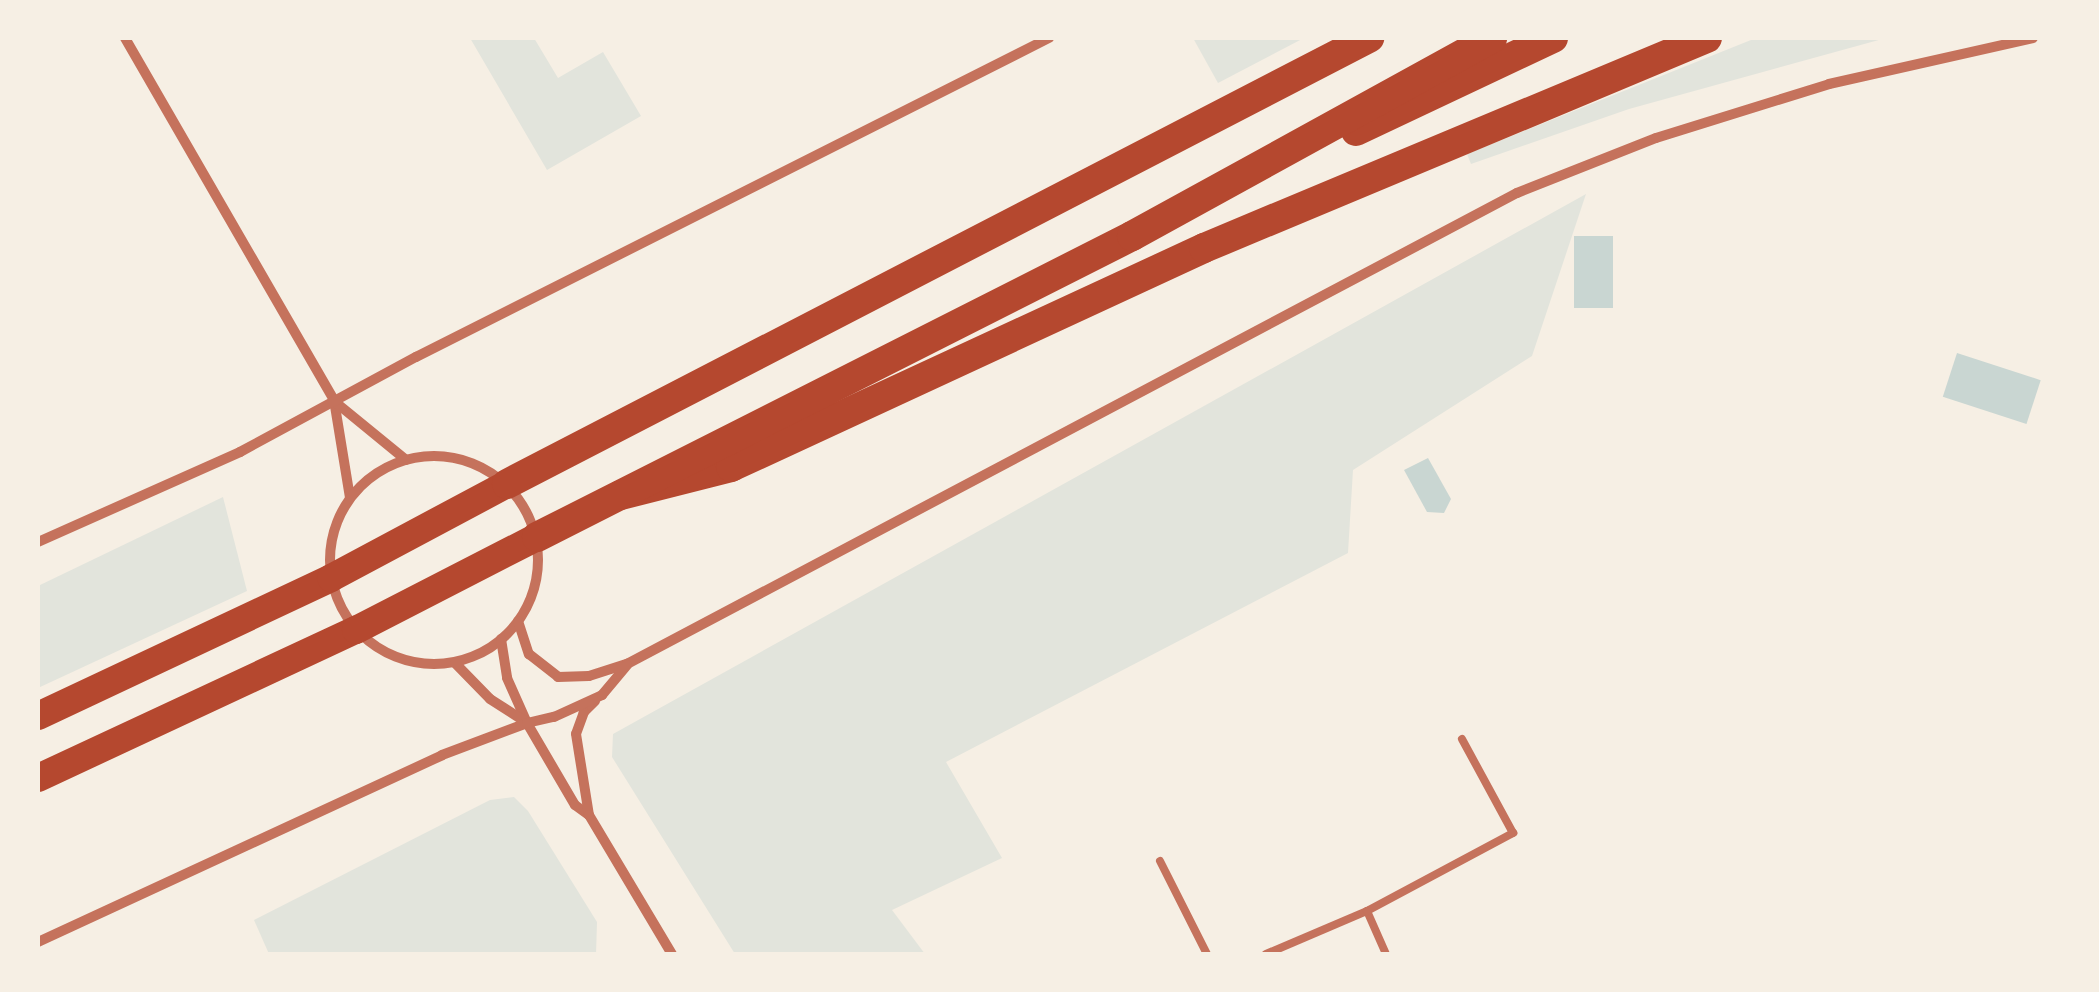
<!DOCTYPE html>
<html>
<head>
<meta charset="utf-8">
<style>
  body { margin:0 }
  #map { position:relative; width:2099px; height:992px; overflow:hidden; background:#f6efe4; font-family:Raleway,sans-serif }
  div>[style] { position:absolute }
  .green>* { inset:0; background:#e2e4dc }
  .water>* { inset:0; background:#c9d6d2; transform-origin:0 0 }
  .service>* { height:8px; margin:-4px; padding:0 4px; transform-origin:4px; border-radius:4px; background:#c5725c }
  .minor>* { height:10px; margin:-5px; padding:0 5px; transform-origin:5px; border-radius:5px; background:#c5725c }
  .minor>.ring { margin:-5px; padding:0; box-sizing:content-box; background:none; border:10px solid #c5725c; border-radius:50% }
  .trunk>* { height:28px; margin:-14px; padding:0 14px; transform-origin:14px; border-radius:14px; background:#b5482f }
  .motorway>* { height:30px; margin:-15px; padding:0 15px; transform-origin:15px; border-radius:15px; background:#b5482f }
  span { translate:-50% -50%; white-space:nowrap; text-align:center; line-height:1.15; -webkit-text-stroke:10px #f6efe4; paint-order:stroke }
  .frame { position:absolute; inset:0; border:40px solid #f6efe4; pointer-events:none }
</style>
</head>
<body>
<div id="map">
  <div class="green">
    <i style="clip-path:polygon(470px 38px,534px 38px,558px 78px,603px 52px,641px 116px,547px 170px)"></i>
    <i style="clip-path:polygon(1193px 38px,1304px 38px,1218px 83px)"></i>
    <i style="clip-path:polygon(1756px 38px,1886px 38px,1629px 109px,1471px 164px,1467px 154px)"></i>
    <i style="clip-path:polygon(1586px 194px,1532px 356px,1353px 470px,1348px 553px,946px 762px,1002px 858px,892px 910px,925px 954px,735px 954px,612px 757px,613px 734px)"></i>
    <i style="clip-path:polygon(223px 497px,247px 591px,38px 688px,38px 586px)"></i>
    <i style="clip-path:polygon(514px 797px,528px 811px,597px 922px,596px 954px,269px 954px,254px 920px,490px 800px)"></i>
  </div>
  <div class="water">
    <i style="left:1574px;top:236px;width:39px;height:72px"></i>
    <i style="left:1957px;top:353px;width:88px;height:46px;rotate:18deg"></i>
    <i style="clip-path:polygon(1428px 458px,1451px 499px,1444px 513px,1427px 512px,1404px 470px)"></i>
  </div>
  <div class="service">
    <i style="left:1160px;top:861px;width:104px;rotate:63.2deg"></i>
    <i style="left:1266px;top:954px;width:110px;rotate:-23.1deg"></i>
    <i style="left:1386px;top:954px;width:47px;rotate:-113.8deg"></i>
    <i style="left:1367px;top:911px;width:166px;rotate:-28.1deg"></i>
    <i style="left:1513px;top:833px;width:107px;rotate:-118.5deg"></i>
  </div>
  <div class="minor">
    <i style="left:125px;top:38px;width:418px;rotate:60deg"></i>
    <i style="left:334px;top:400px;width:99px;rotate:80.7deg"></i>
    <i style="left:334px;top:401px;width:93px;rotate:39.3deg"></i>
    <i class="ring" style="left:330px;top:456px;width:198px;height:198px"></i>
    <i style="left:38px;top:542px;width:221px;rotate:-24deg"></i>
    <i style="left:240px;top:452px;width:200px;rotate:-28.4deg"></i>
    <i style="left:416px;top:357px;width:709px;rotate:-26.75deg"></i>
    <i style="left:518px;top:621px;width:35px;rotate:72deg"></i>
    <i style="left:529px;top:654px;width:37px;rotate:38deg"></i>
    <i style="left:558px;top:677px;width:31px;rotate:-2deg"></i>
    <i style="left:589px;top:676px;width:40px;rotate:-18deg"></i>
    <i style="left:627px;top:664px;width:1007px;rotate:-27.89deg"></i>
    <i style="left:1517px;top:193px;width:149px;rotate:-21.6deg"></i>
    <i style="left:1656px;top:138px;width:181px;rotate:-17.3deg"></i>
    <i style="left:1829px;top:84px;width:209px;rotate:-12.7deg"></i>
    <i style="left:501px;top:639px;width:39px;rotate:81deg"></i>
    <i style="left:507px;top:678px;width:49px;rotate:66deg"></i>
    <i style="left:527px;top:723px;width:95px;rotate:59.7deg"></i>
    <i style="left:575px;top:805px;width:17px;rotate:36deg"></i>
    <i style="left:455px;top:663px;width:50px;rotate:45.8deg"></i>
    <i style="left:490px;top:699px;width:43px;rotate:32.6deg"></i>
    <i style="left:595px;top:701px;width:16px;rotate:135deg"></i>
    <i style="left:584px;top:712px;width:23px;rotate:110deg"></i>
    <i style="left:576px;top:734px;width:82px;rotate:80.9deg"></i>
    <i style="left:589px;top:815px;width:162px;rotate:59.2deg"></i>
    <i style="left:38px;top:942px;width:445px;rotate:-24.8deg"></i>
    <i style="left:442px;top:755px;width:91px;rotate:-20.6deg"></i>
    <i style="left:527px;top:723px;width:28px;rotate:-13deg"></i>
    <i style="left:554px;top:717px;width:53px;rotate:-24.6deg"></i>
    <i style="left:602px;top:695px;width:39px;rotate:-50deg"></i>
  </div>
  <div class="trunk">
    <i style="left:38px;top:716px;width:324px;rotate:-25.2deg"></i>
    <i style="left:331px;top:578px;width:200px;rotate:-28.1deg"></i>
    <i style="left:38px;top:778px;width:351px;rotate:-25deg"></i>
    <i style="left:356px;top:630px;width:203px;rotate:-27.2deg"></i>
  </div>
  <div class="motorway">
    <i style="left:1356px;top:131px;width:218px;rotate:-25.3deg"></i>
    <i style="left:507px;top:484px;width:971px;rotate:-27.36deg"></i>
    <i style="left:621px;top:495px;width:114px;rotate:-14.3deg"></i>
    <i style="left:731px;top:467px;width:521px;rotate:-24.84deg"></i>
    <i style="left:1204px;top:248px;width:545px;rotate:-22.66deg"></i>
    <i style="left:537px;top:537px;width:667px;rotate:-26.83deg"></i>
    <i style="left:1132px;top:236px;width:411px;rotate:-28.8deg"></i>
  </div>
  <div class="frame"></div>
</div>
</body>
</html>
